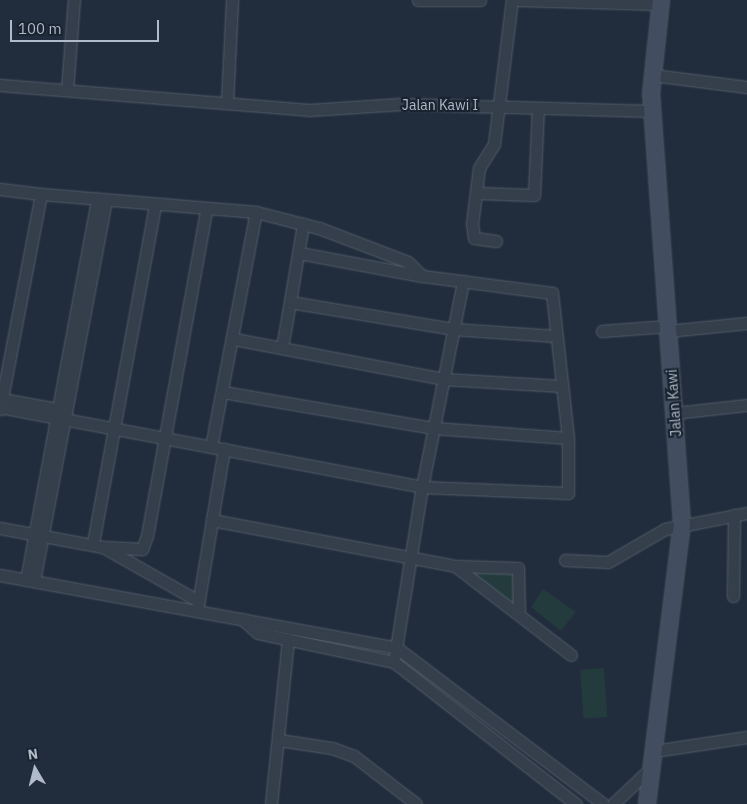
<!DOCTYPE html>
<html>
<head>
<meta charset="utf-8">
<style>
  body { margin:0 }
  #map { position:relative; width:747px; height:804px; overflow:hidden; background:#212d3c; font-family:"IBM Plex Sans",sans-serif }
  div>[style] { position:absolute }
  .green>* { inset:0; background:#233b3d; transform-origin:0 0 }
  .roads { filter:drop-shadow(0 0 1px #535d6a) drop-shadow(0 0 1px #535d6a) }
  .street>* { height:11px; margin:-5.5px; padding:0 5.5px; transform-origin:5.5px; border-radius:5.5px; background:#353f4c }
  .secondary>* { height:16px; margin:-8px; padding:0 8px; transform-origin:8px; border-radius:8px; background:#424e60 }
  span { translate:-50% -50%; white-space:nowrap; text-align:center; line-height:1.15; -webkit-text-stroke:4.5px #1a2431; paint-order:stroke }
  .street-label { font-size:14px; color:#b0bac8 }
  .north { position:absolute; left:10px; top:744px; width:50px; height:50px; -webkit-text-stroke:4px #1a2431; paint-order:stroke; rotate:352deg; font-size:14px; font-weight:700; line-height:20px; text-align:center; color:#b0bac8 }
  .north::after { content:''; display:block; margin:auto; width:18px; height:22px; background:#b0bac8; clip-path:polygon(50% 0,100% 100%,50% 72%,0 100%) }
  .scale { position:absolute; left:10px; top:20px; width:149px; height:22px; box-sizing:border-box; border:2px solid #b0bac8; border-top:0; padding-left:6px; font-size:15px; line-height:18px; white-space:nowrap; color:#b0bac8; -webkit-text-stroke:4px #1a2431; paint-order:stroke }
</style>
</head>
<body>
<div id="map">
  <div class="green">
    <i style="clip-path:polygon(466px 571px,517px 573px,516px 607px)"></i>
    <i style="clip-path:polygon(543px 589px,576px 612px,561px 631px,531px 607px)"></i>
    <i style="left:604px;top:668px;width:49px;height:24px;rotate:86deg"></i>
  </div>
  <div class="roads">
    <div class="street">
      <i style="left:418px;top:0;width:62px"></i>
      <i style="left:517px;top:0;width:143px;rotate:1.6deg"></i>
      <i style="left:652px;top:75px;width:96px;rotate:7.2deg"></i>
      <i style="left:0;top:85px;width:310px;rotate:4.6deg"></i>
      <i style="left:309px;top:110px;width:92px;rotate:-3.7deg"></i>
      <i style="left:401px;top:104px;width:252px;rotate:1.6deg"></i>
      <i style="left:67px;top:90px;width:90px;rotate:-85.6deg"></i>
      <i style="left:227px;top:103px;width:103px;rotate:-87.2deg"></i>
      <i style="left:0;top:189px;width:41px;rotate:7deg"></i>
      <i style="left:477px;top:193px;width:57px;rotate:2deg"></i>
      <i style="left:534px;top:195px;width:87px;rotate:-87.4deg"></i>
      <i style="left:303px;top:224px;width:79px;rotate:99.5deg"></i>
      <i style="left:290px;top:302px;width:165px;rotate:9.4deg"></i>
      <i style="left:453px;top:329px;width:103px;rotate:3.9deg"></i>
      <i style="left:496px;top:241px;width:22px;rotate:-172deg"></i>
      <i style="left:474px;top:238px;width:14px;rotate:-98deg"></i>
      <i style="left:472px;top:224px;width:56px;rotate:-82.9deg"></i>
      <i style="left:479px;top:168px;width:28px;rotate:-58deg"></i>
      <i style="left:494px;top:144px;width:145px;rotate:-82.9deg"></i>
      <i style="left:602px;top:331px;width:66px;rotate:-4.3deg"></i>
      <i style="left:668px;top:331px;width:79px;rotate:-5.8deg"></i>
      <i style="left:234px;top:339px;width:213px;rotate:10.8deg"></i>
      <i style="left:443px;top:379px;width:119px;rotate:3.4deg"></i>
      <i style="left:282px;top:347px;width:46px;rotate:-79.9deg"></i>
      <i style="left:223px;top:392px;width:214px;rotate:9.7deg"></i>
      <i style="left:434px;top:428px;width:134px;rotate:4.3deg"></i>
      <i style="left:2px;top:399px;width:61px;rotate:10.4deg"></i>
      <i style="left:0;top:407px;width:430px;rotate:10.7deg"></i>
      <i style="left:422px;top:487px;width:146px;rotate:2.4deg"></i>
      <i style="left:568px;top:493px;width:55px;rotate:-90deg"></i>
      <i style="left:568px;top:438px;width:146px;rotate:-96.3deg"></i>
      <i style="left:552px;top:293px;width:131px;rotate:-172.5deg"></i>
      <i style="left:422px;top:276px;width:125px;rotate:-169.4deg"></i>
      <i style="left:0;top:409px;width:219px;rotate:-79.2deg"></i>
      <i style="left:41px;top:194px;width:216px;rotate:4.8deg"></i>
      <i style="left:256px;top:212px;width:65px;rotate:14.3deg"></i>
      <i style="left:319px;top:228px;width:95px;rotate:20.9deg"></i>
      <i style="left:408px;top:262px;width:20px;rotate:45deg"></i>
      <i style="left:674px;top:413px;width:73px;rotate:-6.3deg"></i>
      <i style="left:211px;top:447px;width:239px;rotate:-79.2deg"></i>
      <i style="left:212px;top:520px;width:72px;rotate:-80.4deg"></i>
      <i style="left:0;top:528px;width:105px;rotate:10.5deg"></i>
      <i style="left:103px;top:547px;width:109px;rotate:29.6deg"></i>
      <i style="left:93px;top:543px;width:344px;rotate:-79.6deg"></i>
      <i style="left:103px;top:547px;width:39px;rotate:3deg"></i>
      <i style="left:142px;top:549px;width:14px;rotate:-69deg"></i>
      <i style="left:147px;top:536px;width:330px;rotate:-79.7deg"></i>
      <i style="left:565px;top:560px;width:43px;rotate:2.7deg"></i>
      <i style="left:608px;top:562px;width:66px;rotate:-30.1deg"></i>
      <i style="left:665px;top:529px;width:84px;rotate:-11deg"></i>
      <i style="left:455px;top:566px;width:146px;rotate:37.5deg"></i>
      <i style="left:0;top:575px;width:404px;rotate:10.4deg"></i>
      <i style="left:397px;top:648px;width:258px;rotate:37.1deg"></i>
      <i style="left:26px;top:580px;width:388px;rotate:-79.4deg"></i>
      <i style="left:34px;top:581px;width:388px;rotate:-79.3deg"></i>
      <i style="left:733px;top:596px;width:81px;rotate:-89.3deg"></i>
      <i style="left:197px;top:611px;width:92px;rotate:-80.6deg"></i>
      <i style="left:212px;top:520px;width:247px;rotate:10.7deg"></i>
      <i style="left:455px;top:566px;width:63px;rotate:1.8deg"></i>
      <i style="left:518px;top:568px;width:46px;rotate:88.8deg"></i>
      <i style="left:242px;top:619px;width:21px;rotate:41deg"></i>
      <i style="left:258px;top:633px;width:139px;rotate:12deg"></i>
      <i style="left:394px;top:662px;width:231px;rotate:38deg"></i>
      <i style="left:395px;top:655px;width:170px;rotate:-80.9deg"></i>
      <i style="left:422px;top:487px;width:210px;rotate:-78.7deg"></i>
      <i style="left:279px;top:740px;width:54px;rotate:8.6deg"></i>
      <i style="left:332px;top:748px;width:23px;rotate:20deg"></i>
      <i style="left:354px;top:756px;width:78px;rotate:37.7deg"></i>
      <i style="left:654px;top:751px;width:94px;rotate:-8.6deg"></i>
      <i style="left:271px;top:804px;width:166px;rotate:-84.1deg"></i>
      <i style="left:613px;top:804px;width:54px;rotate:-43.5deg"></i>
    </div>
    <div class="secondary">
      <i style="left:647px;top:804px;width:282px;rotate:-82.9deg"></i>
      <i style="left:682px;top:524px;width:431px;rotate:-94.1deg"></i>
      <i style="left:651px;top:94px;width:95px;rotate:-83.9deg"></i>
    </div>
  </div>
  <div class="street-label">
    <span style="left:440px;top:105px">Jalan Kawi I</span>
    <span style="left:674px;top:403px;rotate:-94deg">Jalan Kawi</span>
  </div>
  <div class="north">N</div>
  <div class="scale">100 m</div>
</div>
</body>
</html>
